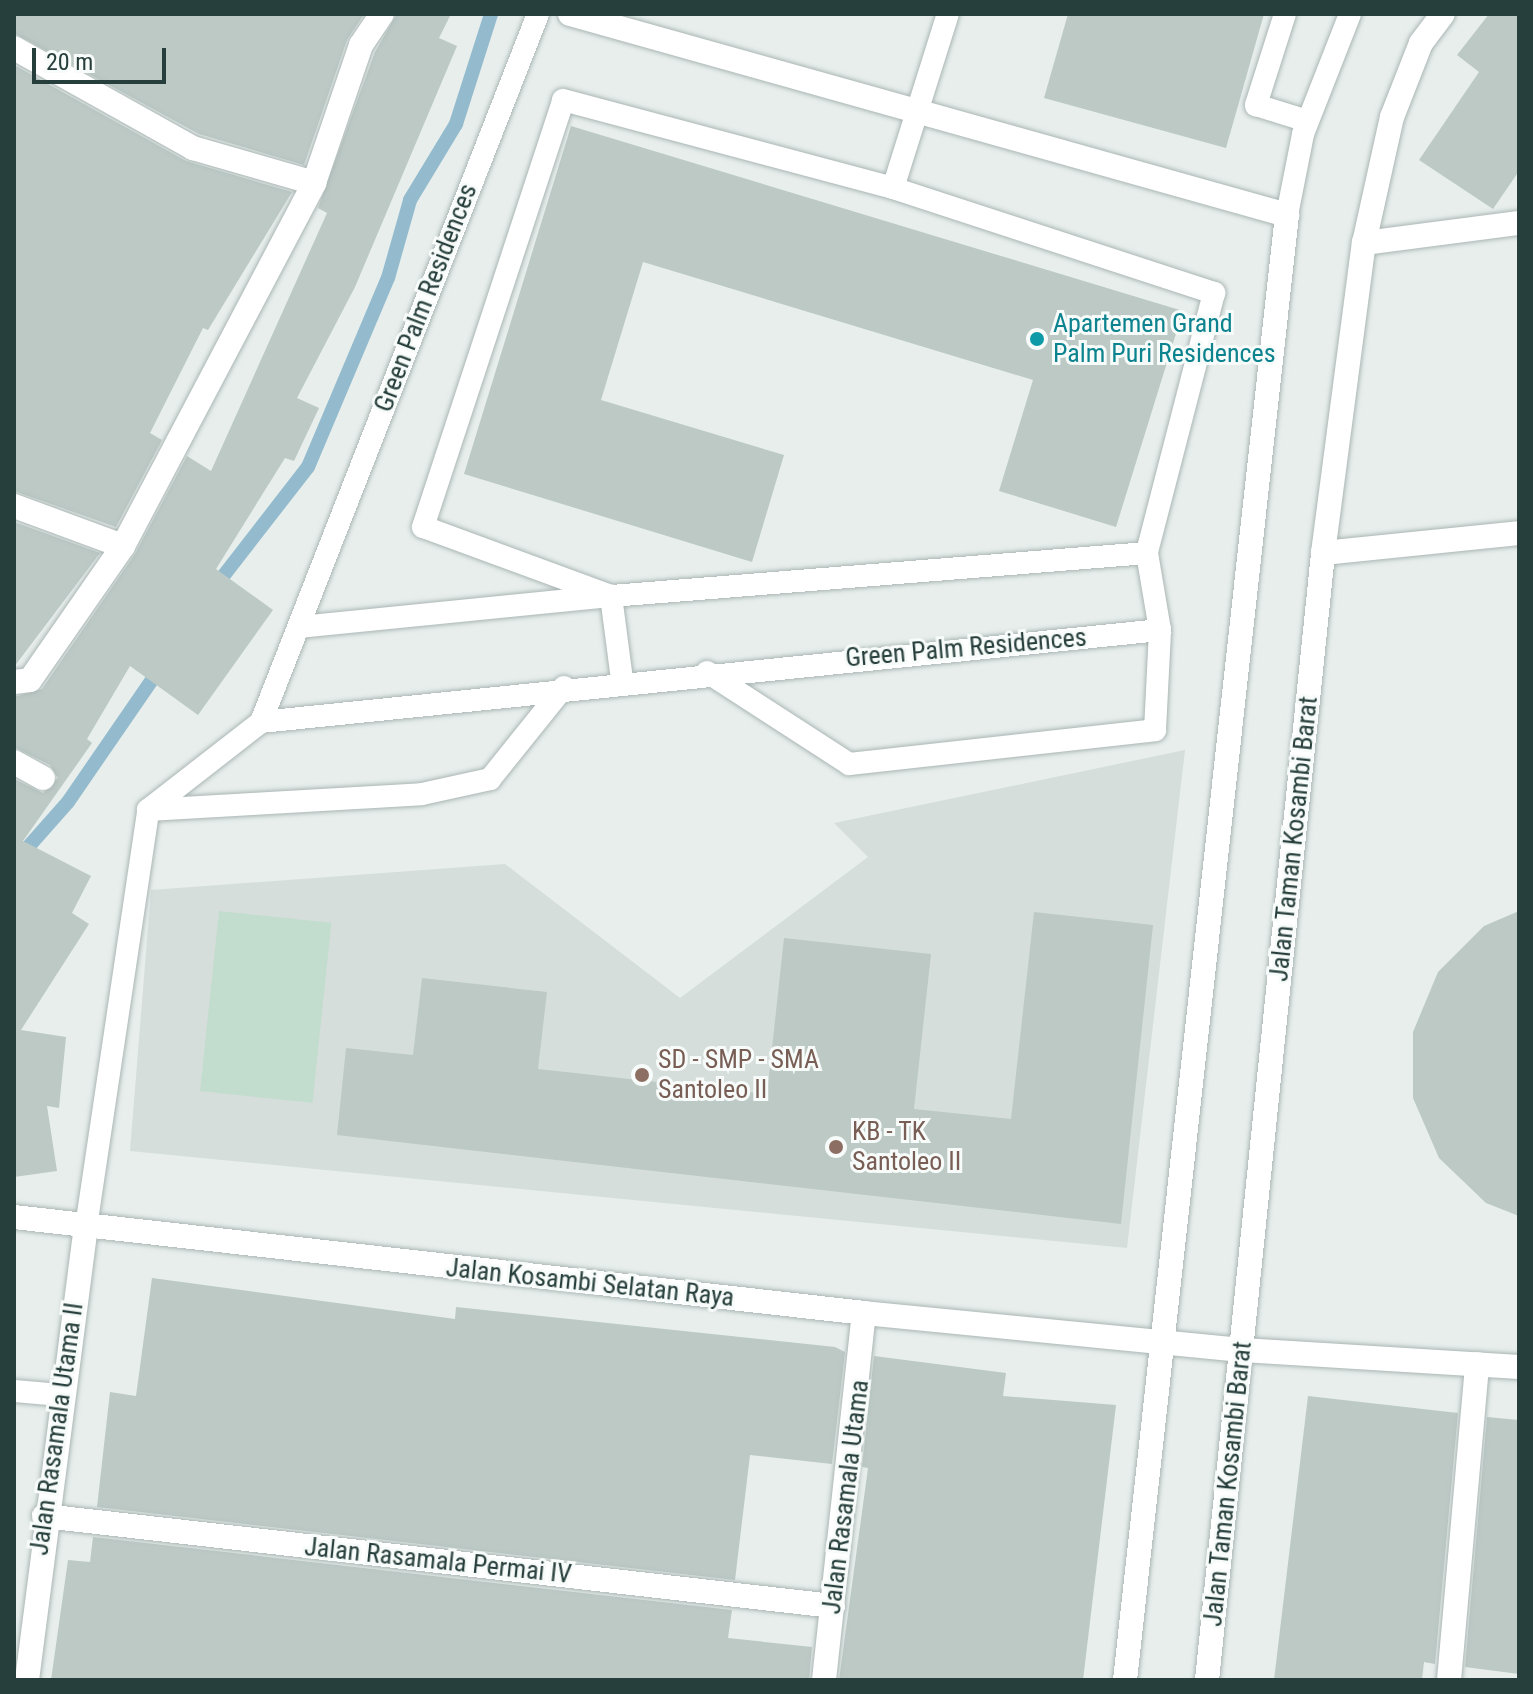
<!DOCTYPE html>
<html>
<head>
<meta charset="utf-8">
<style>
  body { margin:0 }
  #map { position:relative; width:1533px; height:1694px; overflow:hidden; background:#e7eeec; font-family:"Roboto Condensed",sans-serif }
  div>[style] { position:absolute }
  .built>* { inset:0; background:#d5dedb }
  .green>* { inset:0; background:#c2ddcd; transform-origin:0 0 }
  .stream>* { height:14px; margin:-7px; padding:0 7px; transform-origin:7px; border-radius:7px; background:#94bbcd }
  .building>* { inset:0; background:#bcc9c5 }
  .roads { filter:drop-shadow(0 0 2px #aab6b4) drop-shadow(0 0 2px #aab6b4) }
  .service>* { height:22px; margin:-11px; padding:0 11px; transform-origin:11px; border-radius:11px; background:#fff }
  .minor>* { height:24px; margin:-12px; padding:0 12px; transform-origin:12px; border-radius:12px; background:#fff }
  .dots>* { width:22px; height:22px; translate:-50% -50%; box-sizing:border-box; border:4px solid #f7fbf9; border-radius:50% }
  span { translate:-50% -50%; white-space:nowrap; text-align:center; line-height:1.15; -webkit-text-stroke:6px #f7fbf9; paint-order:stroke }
  .street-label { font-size:26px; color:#273f3c }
  .culture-label { font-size:26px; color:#0d838f }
  .left { translate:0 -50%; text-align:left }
  .education-label { font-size:26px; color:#785e54 }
  .frame { position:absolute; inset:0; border:16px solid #273f3c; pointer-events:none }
  .scale { position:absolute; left:32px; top:48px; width:134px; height:36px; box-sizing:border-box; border:4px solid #273f3c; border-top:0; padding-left:10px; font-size:24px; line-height:28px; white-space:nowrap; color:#273f3c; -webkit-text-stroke:6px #f7fbf9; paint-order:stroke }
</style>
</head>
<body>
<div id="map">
  <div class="built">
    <i style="clip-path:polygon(1185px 750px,1127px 1248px,130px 1151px,151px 890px,505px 864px,680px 998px,868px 857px,834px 823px)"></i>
  </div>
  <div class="green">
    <i style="left:219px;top:911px;width:113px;height:181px;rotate:6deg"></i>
  </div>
  <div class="stream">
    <i style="left:214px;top:588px;width:153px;rotate:-52.2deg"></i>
    <i style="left:308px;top:467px;width:205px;rotate:-67.1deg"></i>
    <i style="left:388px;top:278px;width:81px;rotate:-74.2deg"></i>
    <i style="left:410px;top:200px;width:89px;rotate:-58.8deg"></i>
    <i style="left:456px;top:124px;width:115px;rotate:-72.3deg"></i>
    <i style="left:14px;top:863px;width:81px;rotate:-48.5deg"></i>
    <i style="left:68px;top:802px;width:163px;rotate:-55.5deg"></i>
  </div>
  <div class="building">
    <i style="clip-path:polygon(14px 14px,364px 14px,347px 40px,304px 165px,199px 134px,14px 33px)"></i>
    <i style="clip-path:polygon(397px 14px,451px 14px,439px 38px,457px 46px,355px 287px,297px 398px,319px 408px,294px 461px,285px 458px,216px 569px,273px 610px,198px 715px,130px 666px,87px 739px,92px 743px,23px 841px,91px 876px,72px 913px,89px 924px,21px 1030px,66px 1037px,59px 1108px,47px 1106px,57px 1171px,14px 1177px,14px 779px,43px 793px,58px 778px,50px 765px,14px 747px,14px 697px,42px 689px,135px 554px,187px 456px,211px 471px,327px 213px,318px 208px,375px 52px)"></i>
    <i style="clip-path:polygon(1068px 14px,1264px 14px,1226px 148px,1044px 98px)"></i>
    <i style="clip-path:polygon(1489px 14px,1519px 14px,1519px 171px,1493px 209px,1419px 160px,1479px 72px,1457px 55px)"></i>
    <i style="clip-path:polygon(14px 65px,186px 161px,292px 192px,208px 330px,203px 328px,150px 433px,162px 440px,116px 527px,14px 491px)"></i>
    <i style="clip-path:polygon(571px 126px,1183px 311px,1116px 527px,999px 491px,1033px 380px,643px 262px,601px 400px,784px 455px,752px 562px,464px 474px)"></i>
    <i style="clip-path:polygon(14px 522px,100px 553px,14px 667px)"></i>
    <i style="clip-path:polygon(1519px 911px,1519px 1216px,1486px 1203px,1439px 1158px,1413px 1098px,1413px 1032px,1438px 972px,1484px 926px)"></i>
    <i style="clip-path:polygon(1034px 912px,1153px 925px,1121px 1224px,337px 1135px,346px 1048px,413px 1055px,422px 978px,547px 992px,538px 1069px,767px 1094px,784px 938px,931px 954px,914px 1109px,1011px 1119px)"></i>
    <i style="clip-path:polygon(152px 1278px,455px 1319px,456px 1307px,835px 1347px,845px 1352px,832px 1464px,750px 1455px,735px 1580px,97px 1507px,110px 1392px,136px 1396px)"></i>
    <i style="clip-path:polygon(874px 1356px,1006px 1373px,1003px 1396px,1116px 1405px,1083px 1680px,839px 1680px,868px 1468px,862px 1467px)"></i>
    <i style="clip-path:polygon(1308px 1396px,1458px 1413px,1435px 1664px,1424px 1662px,1422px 1680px,1274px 1680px)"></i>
    <i style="clip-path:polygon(1487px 1417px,1519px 1420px,1519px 1674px,1465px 1667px)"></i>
    <i style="clip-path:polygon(93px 1537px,732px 1610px,728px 1638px,812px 1647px,809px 1680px,51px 1680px,68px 1560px,90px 1562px)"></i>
  </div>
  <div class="roads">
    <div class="service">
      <i style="left:1285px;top:14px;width:96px;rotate:107.7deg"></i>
      <i style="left:1256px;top:105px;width:53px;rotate:17.4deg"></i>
      <i style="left:893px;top:188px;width:338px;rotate:18.1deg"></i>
      <i style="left:1214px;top:293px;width:268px;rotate:104.5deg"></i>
      <i style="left:1287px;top:215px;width:83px;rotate:-78.8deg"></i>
      <i style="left:1303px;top:134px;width:129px;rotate:-68.6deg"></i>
      <i style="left:299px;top:627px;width:314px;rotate:-5.7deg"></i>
      <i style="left:611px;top:596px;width:85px;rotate:82.5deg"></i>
      <i style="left:707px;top:672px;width:169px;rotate:32.9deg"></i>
      <i style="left:849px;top:764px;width:308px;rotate:-6.3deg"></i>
      <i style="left:1155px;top:730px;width:100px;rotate:-87.1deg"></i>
      <i style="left:1160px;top:630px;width:78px;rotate:-99.6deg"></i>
      <i style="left:1147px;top:553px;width:538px;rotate:175.41deg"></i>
      <i style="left:611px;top:596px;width:200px;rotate:-159.8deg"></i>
      <i style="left:423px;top:527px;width:449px;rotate:-71.8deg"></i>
      <i style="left:563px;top:100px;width:342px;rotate:14.9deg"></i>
      <i style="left:893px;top:188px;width:182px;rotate:-72.5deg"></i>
      <i style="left:261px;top:722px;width:904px;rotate:-5.84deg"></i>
      <i style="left:148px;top:810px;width:274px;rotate:-3.3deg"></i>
      <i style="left:422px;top:794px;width:70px;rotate:-12.4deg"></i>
      <i style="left:490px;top:779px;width:118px;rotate:-51.2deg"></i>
      <i style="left:86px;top:1227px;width:422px;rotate:-81.5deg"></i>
      <i style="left:148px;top:810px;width:143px;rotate:-37.9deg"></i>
      <i style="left:261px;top:722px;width:760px;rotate:-68.63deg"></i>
      <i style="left:14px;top:1391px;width:47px;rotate:4.9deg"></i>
    </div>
    <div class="minor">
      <i style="left:570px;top:14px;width:745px;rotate:15.66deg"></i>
      <i style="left:1287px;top:215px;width:1474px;rotate:96.31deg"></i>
      <i style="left:14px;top:48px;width:205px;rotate:29.2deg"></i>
      <i style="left:193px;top:148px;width:126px;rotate:16.1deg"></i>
      <i style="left:1364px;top:243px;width:156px;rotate:-7.4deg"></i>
      <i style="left:14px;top:506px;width:116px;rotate:20.2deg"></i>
      <i style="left:1323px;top:553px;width:197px;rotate:-5.8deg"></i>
      <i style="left:14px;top:682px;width:16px;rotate:-7deg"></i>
      <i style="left:30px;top:680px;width:163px;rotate:-55.2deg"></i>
      <i style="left:123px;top:546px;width:410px;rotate:-62.2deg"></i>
      <i style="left:314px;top:183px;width:146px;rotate:-71.2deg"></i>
      <i style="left:361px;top:45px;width:37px;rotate:-56deg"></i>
      <i style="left:14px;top:762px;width:33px;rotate:29deg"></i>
      <i style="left:14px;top:1217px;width:855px;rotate:6.44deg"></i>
      <i style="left:864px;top:1313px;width:380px;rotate:5.6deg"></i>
      <i style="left:1242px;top:1350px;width:278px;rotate:3.5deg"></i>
      <i style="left:44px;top:1516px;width:794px;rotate:6.51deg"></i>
      <i style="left:27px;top:1680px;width:457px;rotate:-82.6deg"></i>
      <i style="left:824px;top:1680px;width:369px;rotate:-83.8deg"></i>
      <i style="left:1207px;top:1680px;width:1133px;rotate:-84.12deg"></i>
      <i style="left:1323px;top:553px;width:313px;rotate:-82.5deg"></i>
      <i style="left:1364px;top:243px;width:129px;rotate:-77.5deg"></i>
      <i style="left:1392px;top:117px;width:79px;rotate:-68.6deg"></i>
      <i style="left:1421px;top:43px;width:36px;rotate:-53deg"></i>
      <i style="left:1449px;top:1680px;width:317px;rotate:-84.9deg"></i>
    </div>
  </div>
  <div class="dots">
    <i style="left:1037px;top:339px;background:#0f9aa8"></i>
    <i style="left:642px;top:1075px;background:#8d6e63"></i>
    <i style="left:836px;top:1147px;background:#8d6e63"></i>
  </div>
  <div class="street-label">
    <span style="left:426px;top:298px;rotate:-69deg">Green Palm Residences</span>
    <span style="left:966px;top:648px;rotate:-5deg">Green Palm Residences</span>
    <span style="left:1294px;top:839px;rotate:-84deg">Jalan Taman Kosambi Barat</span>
    <span style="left:590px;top:1283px;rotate:6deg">Jalan Kosambi Selatan Raya</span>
    <span style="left:57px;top:1429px;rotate:-82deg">Jalan Rasamala Utama II</span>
    <span style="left:1228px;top:1484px;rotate:-84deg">Jalan Taman Kosambi Barat</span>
    <span style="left:846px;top:1497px;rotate:-83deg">Jalan Rasamala Utama</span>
    <span style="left:438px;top:1561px;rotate:6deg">Jalan Rasamala Permai IV</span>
  </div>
  <div class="culture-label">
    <span class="left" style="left:1053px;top:339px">Apartemen Grand<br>Palm Puri Residences</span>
  </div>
  <div class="education-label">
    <span class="left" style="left:658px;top:1075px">SD - SMP - SMA<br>Santoleo II</span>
    <span class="left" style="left:852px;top:1147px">KB - TK<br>Santoleo II</span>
  </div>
  <div class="frame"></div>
  <div class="scale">20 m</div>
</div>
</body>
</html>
